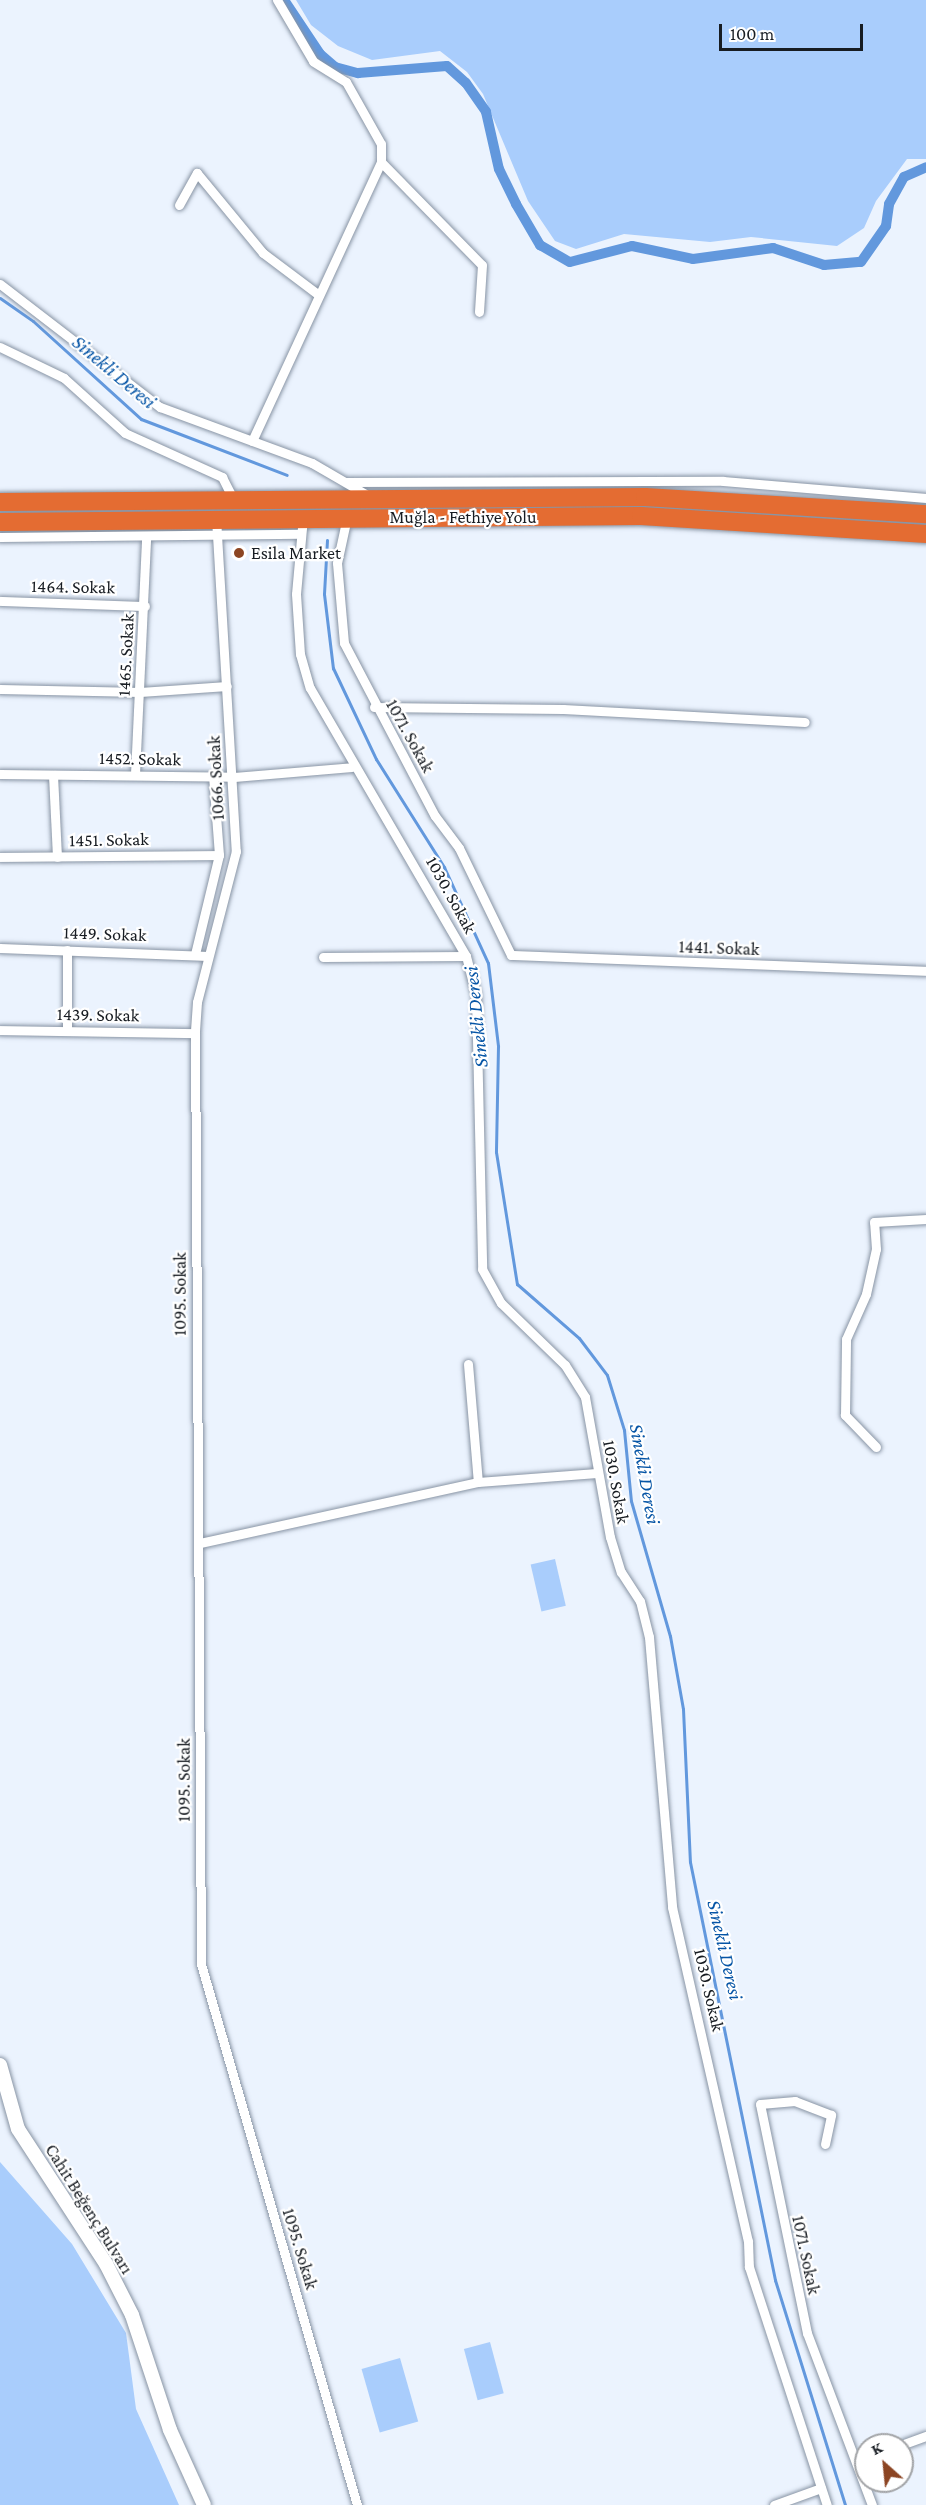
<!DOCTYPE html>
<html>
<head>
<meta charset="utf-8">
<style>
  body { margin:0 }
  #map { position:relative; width:926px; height:2505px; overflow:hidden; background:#ebf3fe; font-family:"Crimson Pro",serif }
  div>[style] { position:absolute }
  .green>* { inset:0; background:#a9cdfc; transform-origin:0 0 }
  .stream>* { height:3px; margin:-1.5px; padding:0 1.5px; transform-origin:1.5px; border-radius:1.5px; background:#6298dd }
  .canal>* { height:10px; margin:-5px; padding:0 5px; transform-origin:5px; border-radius:5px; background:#6298dd }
  .roads { filter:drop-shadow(0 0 2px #8894a4) drop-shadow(0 0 2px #8894a4) }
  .street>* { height:9px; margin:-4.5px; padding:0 4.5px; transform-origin:4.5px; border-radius:4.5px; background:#fff }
  .secondary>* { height:14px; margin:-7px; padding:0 7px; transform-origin:7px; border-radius:7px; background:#fff }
  .highway>* { height:18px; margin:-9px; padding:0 9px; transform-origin:9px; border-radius:9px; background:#e46c32 }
  .dots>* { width:16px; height:16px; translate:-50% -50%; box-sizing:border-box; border:3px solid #fff; border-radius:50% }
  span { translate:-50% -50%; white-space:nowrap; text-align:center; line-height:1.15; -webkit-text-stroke:4.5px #fff; paint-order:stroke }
  .street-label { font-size:18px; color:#171c22 }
  .poi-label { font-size:18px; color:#171c22 }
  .left { translate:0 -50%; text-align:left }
  .water-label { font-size:20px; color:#0655a6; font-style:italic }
  .north { position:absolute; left:854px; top:2433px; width:60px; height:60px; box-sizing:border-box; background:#fff; border:2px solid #a2a4a7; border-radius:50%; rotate:333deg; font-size:16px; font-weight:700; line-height:24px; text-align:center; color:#171c22 }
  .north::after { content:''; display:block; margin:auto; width:21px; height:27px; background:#8c4523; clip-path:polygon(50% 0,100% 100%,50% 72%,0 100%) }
  .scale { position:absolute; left:719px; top:24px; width:144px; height:27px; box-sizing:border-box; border:3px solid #171c22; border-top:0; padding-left:8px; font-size:18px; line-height:21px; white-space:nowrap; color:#171c22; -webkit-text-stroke:4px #fff; paint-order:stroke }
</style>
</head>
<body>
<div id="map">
  <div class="green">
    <i style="clip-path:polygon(296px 0,926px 0,926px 159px,907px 159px,876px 201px,864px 228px,837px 246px,751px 237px,710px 242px,624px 234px,576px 249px,555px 241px,528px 201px,483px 94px,467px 72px,440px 51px,372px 60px,338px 46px,311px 25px)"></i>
    <i style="left:555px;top:1559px;width:48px;height:25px;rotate:77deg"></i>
    <i style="clip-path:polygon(0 2162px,72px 2244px,126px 2333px,136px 2409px,179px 2505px,0 2505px)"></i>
    <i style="left:490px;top:2342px;width:53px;height:27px;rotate:75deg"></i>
    <i style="left:400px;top:2358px;width:66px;height:40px;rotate:74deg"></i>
  </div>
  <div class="stream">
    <i style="left:0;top:298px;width:40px;rotate:34.9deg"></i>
    <i style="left:33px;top:321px;width:146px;rotate:42.2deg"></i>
    <i style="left:141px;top:419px;width:156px;rotate:21deg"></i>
    <i style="left:327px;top:540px;width:54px;rotate:93.2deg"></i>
    <i style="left:324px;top:594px;width:75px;rotate:83.1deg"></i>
    <i style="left:333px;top:668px;width:101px;rotate:64.7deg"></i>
    <i style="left:376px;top:759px;width:128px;rotate:57.8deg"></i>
    <i style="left:444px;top:867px;width:106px;rotate:65.4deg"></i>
    <i style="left:488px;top:963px;width:84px;rotate:83.1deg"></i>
    <i style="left:498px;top:1046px;width:106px;rotate:91.1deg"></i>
    <i style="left:496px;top:1152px;width:134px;rotate:81deg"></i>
    <i style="left:517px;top:1284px;width:82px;rotate:41.1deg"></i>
    <i style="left:579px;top:1338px;width:46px;rotate:52.9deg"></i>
    <i style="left:607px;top:1375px;width:58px;rotate:72.8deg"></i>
    <i style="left:624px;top:1430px;width:71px;rotate:84.4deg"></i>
    <i style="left:631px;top:1501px;width:141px;rotate:73.9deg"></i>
    <i style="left:670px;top:1636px;width:74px;rotate:79.9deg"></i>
    <i style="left:683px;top:1709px;width:153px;rotate:87.4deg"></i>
    <i style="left:690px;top:1862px;width:427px;rotate:78.5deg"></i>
    <i style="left:775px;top:2280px;width:236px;rotate:72.7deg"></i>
  </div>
  <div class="canal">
    <i style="left:284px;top:0;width:65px;rotate:56.3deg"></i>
    <i style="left:320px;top:54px;width:20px;rotate:41deg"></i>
    <i style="left:335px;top:67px;width:24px;rotate:15deg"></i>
    <i style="left:358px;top:73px;width:89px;rotate:-4.5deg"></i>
    <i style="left:447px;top:66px;width:25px;rotate:42deg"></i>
    <i style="left:466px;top:83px;width:35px;rotate:55deg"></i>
    <i style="left:486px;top:112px;width:58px;rotate:77.2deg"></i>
    <i style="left:499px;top:169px;width:39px;rotate:64deg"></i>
    <i style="left:516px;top:204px;width:48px;rotate:59.7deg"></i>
    <i style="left:540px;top:245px;width:34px;rotate:30deg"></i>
    <i style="left:570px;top:262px;width:64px;rotate:-14.5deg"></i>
    <i style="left:632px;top:246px;width:62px;rotate:12deg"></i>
    <i style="left:693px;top:259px;width:81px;rotate:-7.8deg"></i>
    <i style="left:773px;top:248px;width:54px;rotate:18.4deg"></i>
    <i style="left:824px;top:265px;width:37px;rotate:-5deg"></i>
    <i style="left:861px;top:262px;width:44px;rotate:-55.2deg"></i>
    <i style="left:886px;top:226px;width:22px;rotate:-82deg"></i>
    <i style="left:889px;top:204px;width:31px;rotate:-61deg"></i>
    <i style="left:904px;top:177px;width:24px;rotate:-24deg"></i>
  </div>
  <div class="roads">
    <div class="street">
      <i style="left:381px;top:162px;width:144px;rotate:45.6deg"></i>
      <i style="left:482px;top:265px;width:47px;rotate:93.7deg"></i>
      <i style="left:179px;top:205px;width:37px;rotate:-61deg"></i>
      <i style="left:197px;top:173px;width:104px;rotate:50.5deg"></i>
      <i style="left:263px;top:253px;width:70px;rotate:36.9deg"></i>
      <i style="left:0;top:284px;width:202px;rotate:37.6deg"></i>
      <i style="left:160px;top:407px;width:162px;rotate:20.2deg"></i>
      <i style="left:312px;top:463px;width:66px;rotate:30.1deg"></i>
      <i style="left:0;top:347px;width:71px;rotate:25.8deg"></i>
      <i style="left:64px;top:378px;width:82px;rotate:42deg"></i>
      <i style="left:125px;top:433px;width:107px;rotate:24.4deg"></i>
      <i style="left:222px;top:477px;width:22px;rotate:63deg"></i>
      <i style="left:252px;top:441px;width:307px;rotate:-65.2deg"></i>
      <i style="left:381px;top:162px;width:18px;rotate:-90deg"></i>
      <i style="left:381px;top:144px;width:71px;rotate:-119.4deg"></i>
      <i style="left:346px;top:82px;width:39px;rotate:-148deg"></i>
      <i style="left:313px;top:61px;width:71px;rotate:-120.5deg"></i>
      <i style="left:346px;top:482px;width:377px;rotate:-0.2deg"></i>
      <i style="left:723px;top:481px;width:204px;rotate:4.8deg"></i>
      <i style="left:303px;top:517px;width:77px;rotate:95.2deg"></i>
      <i style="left:296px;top:594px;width:60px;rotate:86.2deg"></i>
      <i style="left:300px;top:654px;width:35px;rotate:74deg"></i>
      <i style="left:310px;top:688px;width:310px;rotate:59.8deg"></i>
      <i style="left:466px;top:956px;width:40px;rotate:75.6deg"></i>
      <i style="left:476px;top:995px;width:274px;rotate:88.7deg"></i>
      <i style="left:482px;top:1269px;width:39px;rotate:61deg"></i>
      <i style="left:501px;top:1303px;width:89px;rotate:44.1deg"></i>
      <i style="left:565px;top:1365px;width:38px;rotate:58deg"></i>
      <i style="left:585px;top:1397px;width:142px;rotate:79.9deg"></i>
      <i style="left:610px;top:1537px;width:37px;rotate:73deg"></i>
      <i style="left:621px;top:1572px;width:35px;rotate:57deg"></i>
      <i style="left:640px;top:1601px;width:37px;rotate:76deg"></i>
      <i style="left:649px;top:1637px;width:271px;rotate:85.1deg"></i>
      <i style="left:672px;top:1907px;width:343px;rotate:77.2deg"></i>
      <i style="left:748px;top:2241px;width:26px;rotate:88deg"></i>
      <i style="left:749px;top:2267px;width:250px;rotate:71.9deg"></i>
      <i style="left:347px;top:517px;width:47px;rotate:102.3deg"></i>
      <i style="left:337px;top:563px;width:80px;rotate:85deg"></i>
      <i style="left:344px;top:643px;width:195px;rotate:62.3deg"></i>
      <i style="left:435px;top:816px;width:40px;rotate:53deg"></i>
      <i style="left:459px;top:848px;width:119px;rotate:64.1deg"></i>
      <i style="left:511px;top:955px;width:415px;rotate:2.2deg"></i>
      <i style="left:216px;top:518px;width:334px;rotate:86.6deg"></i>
      <i style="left:236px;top:851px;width:156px;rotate:104.5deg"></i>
      <i style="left:197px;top:1002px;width:31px;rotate:94deg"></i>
      <i style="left:195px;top:1033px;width:931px;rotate:89.63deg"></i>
      <i style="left:201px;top:1964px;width:563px;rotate:73.91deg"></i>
      <i style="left:0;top:537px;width:301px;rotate:-0.6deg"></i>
      <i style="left:0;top:601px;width:145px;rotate:2deg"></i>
      <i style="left:0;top:689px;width:140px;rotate:1.2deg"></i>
      <i style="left:140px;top:692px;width:87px;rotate:-3.9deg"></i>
      <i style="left:374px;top:707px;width:189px;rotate:0.6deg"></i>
      <i style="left:563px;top:709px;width:242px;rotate:3.1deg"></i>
      <i style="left:0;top:774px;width:234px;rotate:0.7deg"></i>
      <i style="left:234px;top:777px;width:118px;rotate:-4.8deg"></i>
      <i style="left:135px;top:774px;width:236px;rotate:-87.3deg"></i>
      <i style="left:53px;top:775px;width:82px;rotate:87.2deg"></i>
      <i style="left:0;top:857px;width:219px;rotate:-0.5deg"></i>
      <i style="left:0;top:948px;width:208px;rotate:2.2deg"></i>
      <i style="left:195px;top:954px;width:102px;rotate:-76.4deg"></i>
      <i style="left:219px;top:855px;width:79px;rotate:-94.3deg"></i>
      <i style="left:323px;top:957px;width:143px;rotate:-0.4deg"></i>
      <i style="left:0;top:1030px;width:195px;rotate:0.9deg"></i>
      <i style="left:67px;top:1031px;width:81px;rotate:-90deg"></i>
      <i style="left:468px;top:1364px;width:118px;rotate:85.2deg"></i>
      <i style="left:876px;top:1447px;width:45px;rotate:-134.1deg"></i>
      <i style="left:845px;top:1415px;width:76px;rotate:-89.2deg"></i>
      <i style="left:846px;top:1339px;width:49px;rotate:-66deg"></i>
      <i style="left:866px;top:1294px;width:46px;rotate:-77.5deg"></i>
      <i style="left:876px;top:1249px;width:27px;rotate:-94deg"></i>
      <i style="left:874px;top:1222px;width:52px;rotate:-3.3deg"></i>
      <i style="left:200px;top:1543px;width:285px;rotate:-12.4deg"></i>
      <i style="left:478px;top:1482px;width:119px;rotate:-4.3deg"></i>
      <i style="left:825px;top:2144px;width:30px;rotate:-78deg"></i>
      <i style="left:831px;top:2115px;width:39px;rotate:-159deg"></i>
      <i style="left:795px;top:2101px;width:35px;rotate:175deg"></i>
      <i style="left:760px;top:2104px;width:234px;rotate:78.4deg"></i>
      <i style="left:807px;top:2333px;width:184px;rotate:69.3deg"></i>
      <i style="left:901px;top:2445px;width:27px;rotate:-20deg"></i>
      <i style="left:774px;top:2505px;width:50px;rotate:-19.9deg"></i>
    </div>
    <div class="secondary">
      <i style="left:0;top:2065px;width:66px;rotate:74.3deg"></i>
      <i style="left:18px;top:2129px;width:161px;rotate:56.9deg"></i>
      <i style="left:106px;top:2264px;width:57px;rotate:63deg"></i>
      <i style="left:132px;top:2315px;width:121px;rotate:71.7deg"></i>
      <i style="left:170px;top:2430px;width:82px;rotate:65.6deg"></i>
    </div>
    <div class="highway">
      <i style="left:0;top:502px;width:645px;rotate:-0.44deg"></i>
      <i style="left:645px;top:497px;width:282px;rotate:3.5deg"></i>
      <i style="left:0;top:522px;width:641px;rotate:-0.54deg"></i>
      <i style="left:641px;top:516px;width:286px;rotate:3.6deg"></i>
    </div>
  </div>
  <div class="dots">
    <i style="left:239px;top:553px;background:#8c4523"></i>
  </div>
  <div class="street-label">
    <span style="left:463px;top:517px">Muğla - Fethiye Yolu</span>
    <span style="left:73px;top:587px;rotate:1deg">1464. Sokak</span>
    <span style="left:126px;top:655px;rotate:-87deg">1465. Sokak</span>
    <span style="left:410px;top:736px;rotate:61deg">1071. Sokak</span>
    <span style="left:140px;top:759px;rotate:1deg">1452. Sokak</span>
    <span style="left:216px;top:778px;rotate:-93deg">1066. Sokak</span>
    <span style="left:109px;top:840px;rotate:-1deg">1451. Sokak</span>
    <span style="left:451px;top:895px;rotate:61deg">1030. Sokak</span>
    <span style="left:105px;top:934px;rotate:2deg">1449. Sokak</span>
    <span style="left:719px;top:948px;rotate:2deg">1441. Sokak</span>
    <span style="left:98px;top:1015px;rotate:1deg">1439. Sokak</span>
    <span style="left:180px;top:1294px;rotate:-90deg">1095. Sokak</span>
    <span style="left:616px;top:1482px;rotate:80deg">1030. Sokak</span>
    <span style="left:184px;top:1780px;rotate:-90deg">1095. Sokak</span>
    <span style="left:709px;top:1990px;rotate:77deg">1030. Sokak</span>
    <span style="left:89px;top:2209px;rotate:58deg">Cahit Beğenç Bulvarı</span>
    <span style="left:300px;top:2249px;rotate:73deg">1095. Sokak</span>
    <span style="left:806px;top:2255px;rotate:78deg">1071. Sokak</span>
  </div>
  <div class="poi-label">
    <span class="left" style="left:251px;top:553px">Esila Market</span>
  </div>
  <div class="water-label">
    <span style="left:114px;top:372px;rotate:40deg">Sinekli Deresi</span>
    <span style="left:476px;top:1017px;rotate:-96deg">Sinekli Deresi</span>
    <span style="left:645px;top:1474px;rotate:80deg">Sinekli Deresi</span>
    <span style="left:725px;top:1950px;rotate:77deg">Sinekli Deresi</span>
  </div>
  <div class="north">K</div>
  <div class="scale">100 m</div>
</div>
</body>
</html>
